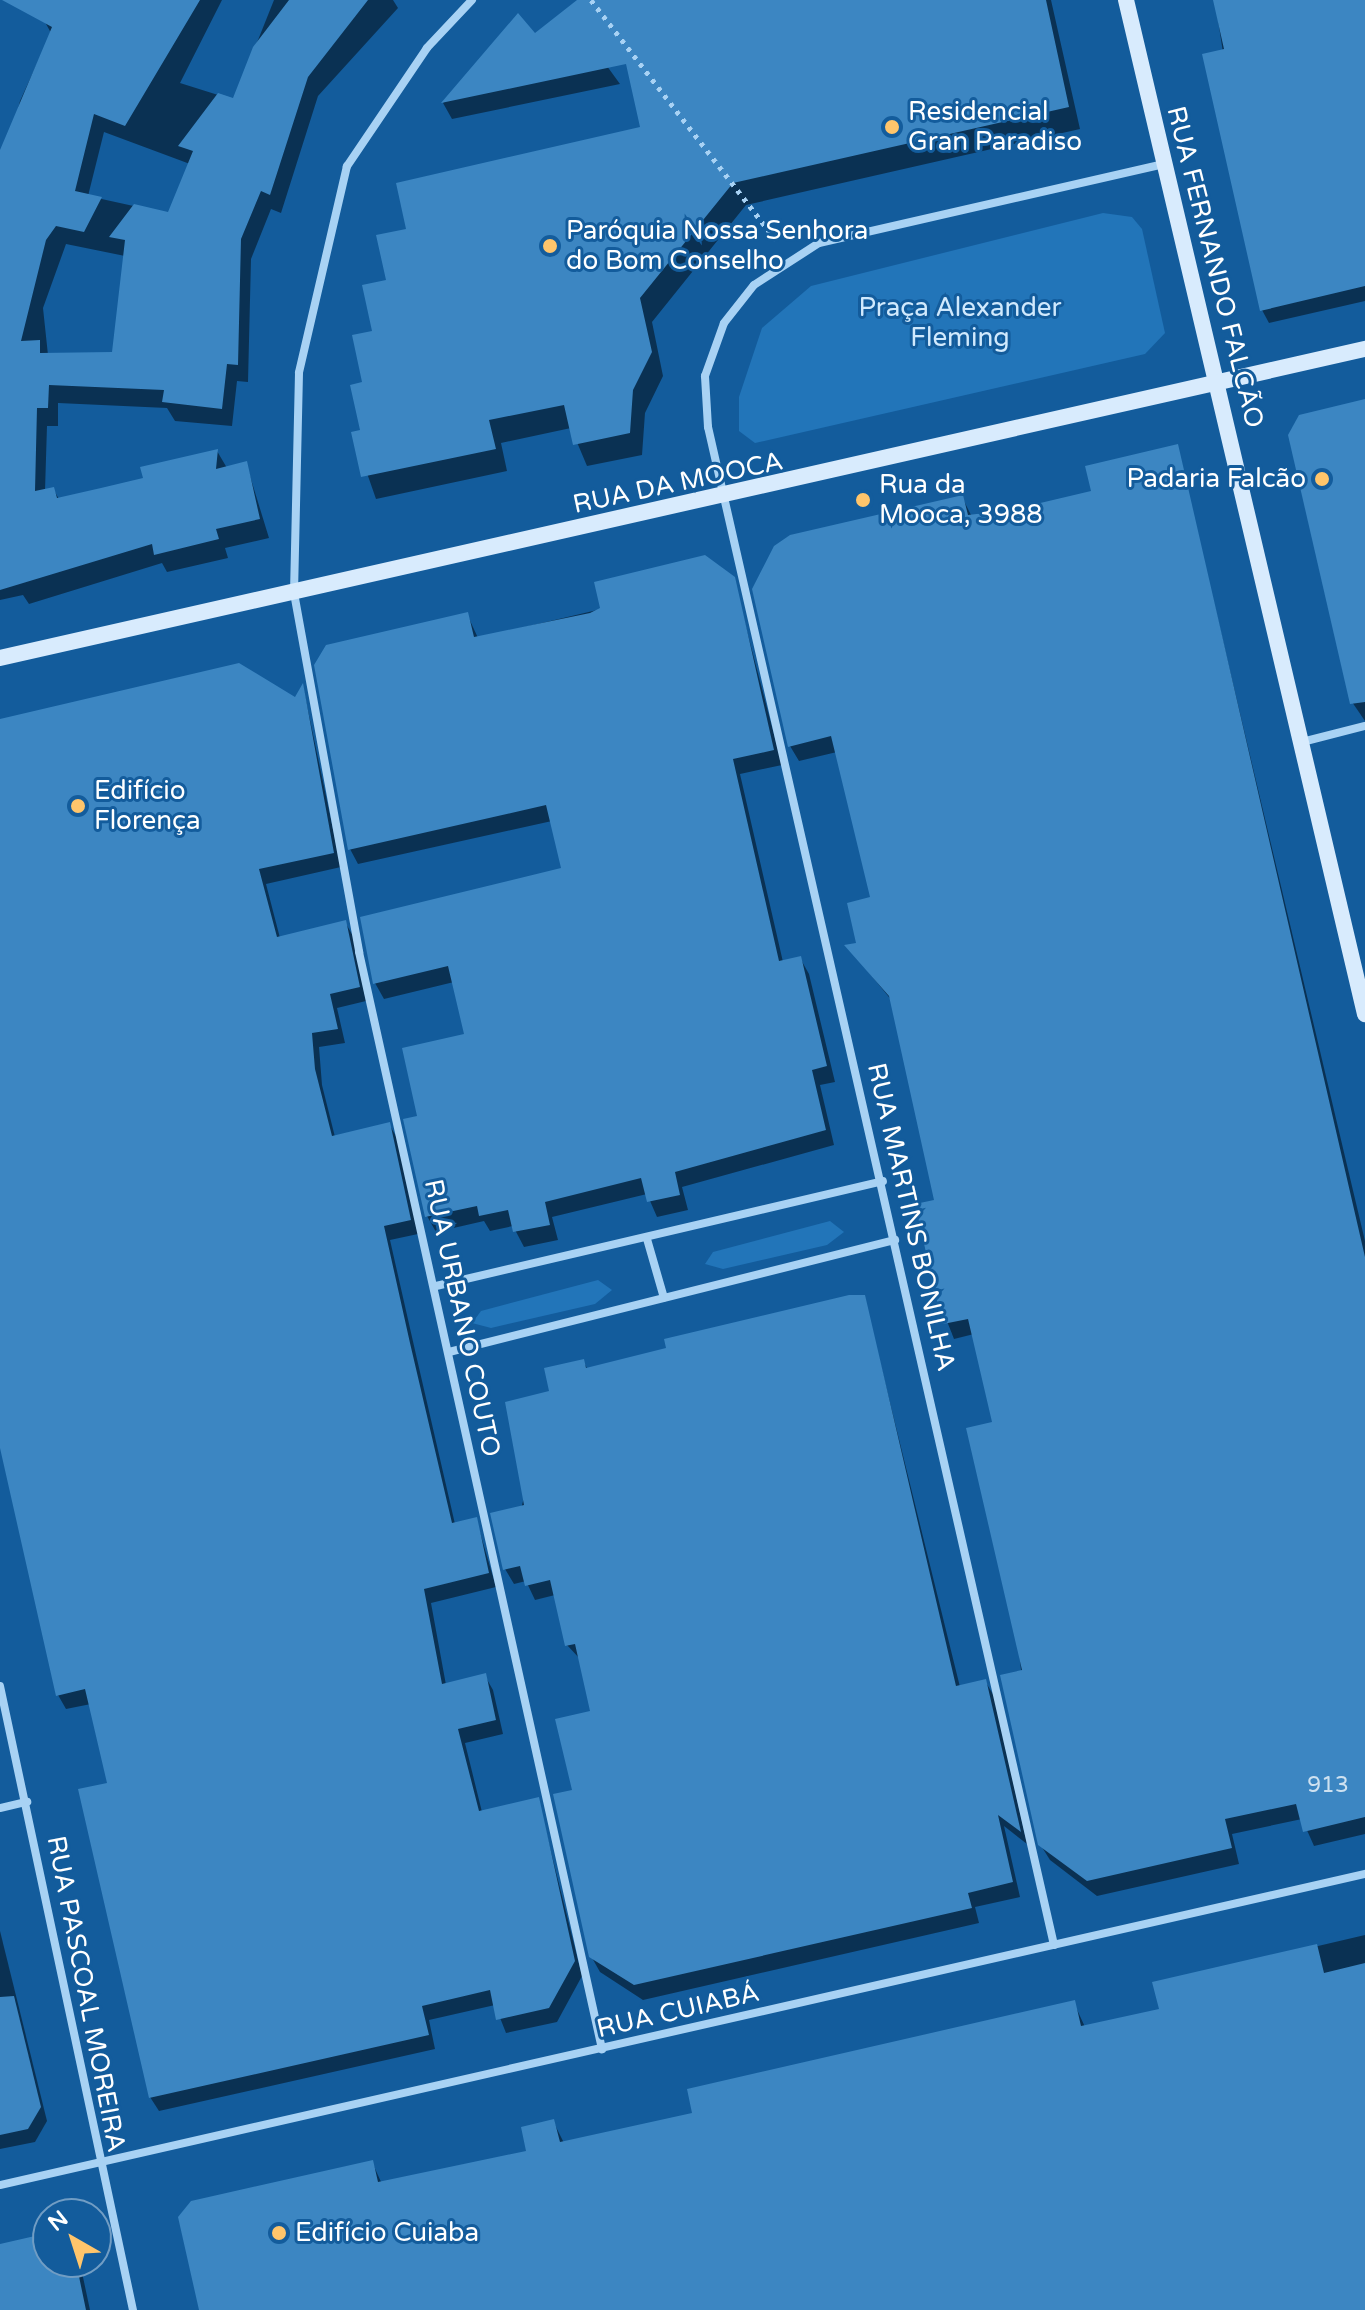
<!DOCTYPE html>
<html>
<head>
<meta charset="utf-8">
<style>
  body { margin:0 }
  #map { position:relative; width:1365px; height:2310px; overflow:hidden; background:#135c9c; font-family:"Varela Round",sans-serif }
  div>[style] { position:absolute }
  .green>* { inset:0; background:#2275b9 }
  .shadow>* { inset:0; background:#0007 }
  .building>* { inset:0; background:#3c86c2 }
  .path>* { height:5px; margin-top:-2.5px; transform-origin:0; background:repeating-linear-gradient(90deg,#a8d2f4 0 4px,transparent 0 10px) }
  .street>* { height:8px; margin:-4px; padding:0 4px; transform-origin:4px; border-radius:4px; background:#a8d2f4 }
  .secondary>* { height:16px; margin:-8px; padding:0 8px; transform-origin:8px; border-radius:8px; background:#d8ebfd }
  .dots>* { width:22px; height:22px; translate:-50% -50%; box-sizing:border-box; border:4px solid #135c9c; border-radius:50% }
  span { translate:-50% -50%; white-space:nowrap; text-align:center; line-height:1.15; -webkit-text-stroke:6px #135c9c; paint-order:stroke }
  .number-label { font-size:22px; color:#cee1f0 }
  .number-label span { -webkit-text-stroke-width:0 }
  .poi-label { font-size:26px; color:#fff }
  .left { translate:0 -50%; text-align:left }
  .right { translate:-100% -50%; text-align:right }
  .street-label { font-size:26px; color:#fff }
  .park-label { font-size:26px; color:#d0e9fd }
  .north { position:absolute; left:32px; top:2198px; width:80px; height:80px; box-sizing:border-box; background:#135c9c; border:2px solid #719dc4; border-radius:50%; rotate:321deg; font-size:22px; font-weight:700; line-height:32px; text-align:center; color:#fff }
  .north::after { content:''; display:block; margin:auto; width:28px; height:36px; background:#ffc56b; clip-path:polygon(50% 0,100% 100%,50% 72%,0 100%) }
</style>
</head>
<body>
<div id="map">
  <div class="green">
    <i style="clip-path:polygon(1103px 213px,1132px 217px,1142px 229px,1165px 333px,1145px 354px,755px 443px,739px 431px,739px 397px,762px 328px,811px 286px)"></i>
    <i style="clip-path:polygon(830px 1221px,844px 1232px,827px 1245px,723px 1269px,705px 1264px,713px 1252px)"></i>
    <i style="clip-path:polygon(598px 1280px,612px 1290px,595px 1304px,491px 1328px,472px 1323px,481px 1311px)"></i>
  </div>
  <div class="shadow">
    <i style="clip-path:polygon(evenodd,55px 0,222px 0,180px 83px,234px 100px,274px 0,393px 0,398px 8px,318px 96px,281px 213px,271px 209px,251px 259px,248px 382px,237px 381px,232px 426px,175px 421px,167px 408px,58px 403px,58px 426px,47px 426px,45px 491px,53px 489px,59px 499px,145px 479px,217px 451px,227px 468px,246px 463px,269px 538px,225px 548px,228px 558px,167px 572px,162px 563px,29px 604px,23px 595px,0 600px,0 152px,7px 153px,20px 101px,51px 33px,45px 22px,55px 0,104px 132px,190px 164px,170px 214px,88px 196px,104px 132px,55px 0,66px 244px,125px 256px,114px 354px,48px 355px,43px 308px,66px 244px)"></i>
    <i style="clip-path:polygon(638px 0,1051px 0,1080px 129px,746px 205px,652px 322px,663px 376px,645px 413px,642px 455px,587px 466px,571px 428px,501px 443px,507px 471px,376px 499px,353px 433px,362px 432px,375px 333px,408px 230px,642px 129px)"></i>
    <i style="clip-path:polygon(1215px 0,1365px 0,1365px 301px,1269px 323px,1262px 310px)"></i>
    <i style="clip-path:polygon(567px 11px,620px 84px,452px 119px,443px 103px,518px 17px,535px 36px)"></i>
    <i style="clip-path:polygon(1365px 401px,1365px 721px,1350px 699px)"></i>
    <i style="clip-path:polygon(1177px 447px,1365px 1241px,1365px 1834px,1314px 1846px,1302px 1819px,1232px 1834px,1239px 1864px,1097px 1896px,1050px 1860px,1040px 1844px,994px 1423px,974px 1334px,954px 1339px,939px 1301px,936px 1201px,893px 1002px,848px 947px,858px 944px,872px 899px,837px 752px,799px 761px,790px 746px,962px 497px,972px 517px,1011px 512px,1093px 492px)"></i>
    <i style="clip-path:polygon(733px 578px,782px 765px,740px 774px,783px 962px,800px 958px,809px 974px,835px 1082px,820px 1085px,834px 1145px,682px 1187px,688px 1210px,657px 1217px,647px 1194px,552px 1217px,558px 1240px,524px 1247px,513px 1226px,490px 1231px,484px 1221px,436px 1232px,427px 1216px,420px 1117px,466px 1035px,454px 982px,384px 999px,375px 983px,563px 870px,552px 821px,358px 864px,350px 849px,467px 614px,478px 638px)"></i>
    <i style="clip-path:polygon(303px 687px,341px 867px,266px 884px,280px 938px,345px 922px,353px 936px,366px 1001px,337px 1008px,345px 1043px,319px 1047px,322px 1085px,335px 1137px,389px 1124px,397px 1138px,418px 1234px,390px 1240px,417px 1359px,455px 1524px,476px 1519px,496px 1587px,431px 1603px,446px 1685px,485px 1676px,493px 1690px,503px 1734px,465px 1743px,482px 1812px,538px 1800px,582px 1976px,557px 2022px,506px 2033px,495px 2005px,429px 2020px,435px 2049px,159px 2111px,150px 2097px,109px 1784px,91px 1704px,66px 1709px,58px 1695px,0 1441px,0 721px,296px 699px)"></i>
    <i style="clip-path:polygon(864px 1297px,960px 1687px,985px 1681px,994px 1696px,1027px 1844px,1004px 1826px,1020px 1897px,975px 1907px,979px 1923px,643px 2000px,600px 1972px,591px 1956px,575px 1792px,593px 1712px,580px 1659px,567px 1645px,555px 1595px,535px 1600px,526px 1581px,514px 1584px,505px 1569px,552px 1392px,583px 1361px,588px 1370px)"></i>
    <i style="clip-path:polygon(0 1931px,47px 2121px,35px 2142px,0 2149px)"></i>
    <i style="clip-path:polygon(1365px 1935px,1365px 2310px,201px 2310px,372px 2162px,382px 2184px,529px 2152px,553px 2121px,564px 2143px,694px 2114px,1074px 2003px,1085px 2027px,1161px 2011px,1155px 1984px)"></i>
    <i style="clip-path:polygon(48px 2235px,48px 2262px,80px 2263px,90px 2310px,0 2310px,0 2246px)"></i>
  </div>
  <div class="building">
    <i style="clip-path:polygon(2px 0,200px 0,125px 126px,94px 114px,75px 191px,102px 197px,84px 232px,56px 226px,46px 240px,21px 341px,40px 340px,40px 353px,112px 352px,125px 240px,109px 237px,134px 204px,168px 212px,193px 151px,178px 146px,218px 93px,233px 98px,253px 47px,289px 0,368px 0,308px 77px,270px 195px,261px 191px,241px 239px,238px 365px,227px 364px,222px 409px,162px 402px,164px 390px,49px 385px,48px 408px,37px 408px,35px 491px,54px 487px,57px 498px,101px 488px,143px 478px,140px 467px,218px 449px,216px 469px,247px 461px,260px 519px,216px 529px,219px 539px,154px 555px,152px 544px,0 590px,0 150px,52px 27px)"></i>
    <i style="clip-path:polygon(577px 0,1046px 0,1069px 107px,733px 183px,640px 298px,652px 352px,633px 390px,630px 433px,573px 445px,564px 405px,489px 420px,496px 449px,361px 477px,351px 432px,360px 430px,350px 385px,362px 382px,352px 335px,372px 331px,362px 285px,386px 280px,376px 235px,406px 229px,396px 183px,640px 127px,626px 64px,441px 103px,518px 13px,535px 33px)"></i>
    <i style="clip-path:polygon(1213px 0,1365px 0,1365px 286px,1260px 311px,1202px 54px,1224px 49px)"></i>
    <i style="clip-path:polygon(1365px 399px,1365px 702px,1350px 704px,1288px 435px,1299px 415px)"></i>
    <i style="clip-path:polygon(1178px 444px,1365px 1257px,1365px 1817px,1303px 1832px,1296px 1804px,1225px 1819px,1232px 1848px,1087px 1881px,1038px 1845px,1000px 1675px,1022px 1670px,966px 1428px,992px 1422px,968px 1319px,943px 1324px,937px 1301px,915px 1204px,934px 1200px,889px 996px,844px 945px,856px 943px,847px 903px,870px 897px,831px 736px,788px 747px,752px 589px,774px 546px,790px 535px,963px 495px,968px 515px,1011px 510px,1091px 491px,1085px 466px)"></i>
    <i style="clip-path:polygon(705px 555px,735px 577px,774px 750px,733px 759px,779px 961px,801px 956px,827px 1066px,812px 1070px,826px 1130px,675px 1172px,680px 1195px,647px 1202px,641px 1178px,545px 1202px,550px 1225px,513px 1232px,508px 1210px,479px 1216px,477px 1206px,425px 1217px,403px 1119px,417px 1116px,402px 1048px,464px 1034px,448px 966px,373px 984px,360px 917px,561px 868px,546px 805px,348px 850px,314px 665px,326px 645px,468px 612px,474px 637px,590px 613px,600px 608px,594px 582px)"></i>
    <i style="clip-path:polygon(239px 663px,295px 697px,303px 683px,334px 853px,259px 869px,277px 937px,346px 920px,360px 987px,330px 994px,338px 1029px,312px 1033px,315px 1069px,332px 1136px,390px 1122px,411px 1220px,384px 1226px,410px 1343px,452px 1523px,477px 1517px,489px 1573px,424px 1589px,442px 1684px,486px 1673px,496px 1720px,458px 1729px,479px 1811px,539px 1797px,575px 1961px,549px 2008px,496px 2020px,490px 1990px,422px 2006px,429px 2035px,149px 2098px,78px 1789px,107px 1783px,85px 1689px,56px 1696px,0 1448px,0 719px)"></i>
    <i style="clip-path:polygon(849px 1295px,865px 1295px,956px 1686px,986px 1679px,1021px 1832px,998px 1815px,1013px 1882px,968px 1893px,972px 1908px,634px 1985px,589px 1957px,553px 1794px,572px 1790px,555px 1719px,590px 1711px,575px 1644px,565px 1646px,550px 1580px,525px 1586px,520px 1566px,503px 1570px,490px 1513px,524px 1505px,505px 1402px,549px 1391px,544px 1368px,584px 1359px,586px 1368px,666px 1348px,664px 1339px)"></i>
    <i style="clip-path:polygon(1317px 1944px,1324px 1973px,1365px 1963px,1365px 2310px,199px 2310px,178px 2217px,191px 2201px,373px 2160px,378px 2182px,526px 2151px,521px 2127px,554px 2119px,560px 2142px,692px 2113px,687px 2089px,1075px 2000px,1081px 2026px,1159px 2009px,1152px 1982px)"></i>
    <i style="clip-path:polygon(14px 1996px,41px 2107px,28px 2129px,0 2135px,0 1997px)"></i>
    <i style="clip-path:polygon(48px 2233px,48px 2262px,76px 2262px,86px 2310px,0 2310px,0 2244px)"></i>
  </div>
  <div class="path">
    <i style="left:591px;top:0;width:303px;rotate:52.4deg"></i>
  </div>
  <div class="street">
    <i style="left:472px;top:0;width:66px;rotate:133.2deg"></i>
    <i style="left:427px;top:48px;width:143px;rotate:124.1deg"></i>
    <i style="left:347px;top:166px;width:212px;rotate:103.1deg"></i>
    <i style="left:299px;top:373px;width:220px;rotate:91.3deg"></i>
    <i style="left:294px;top:593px;width:365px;rotate:79.7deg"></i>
    <i style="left:359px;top:952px;width:1124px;rotate:77.51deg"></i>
    <i style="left:1302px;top:742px;width:65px;rotate:-14.3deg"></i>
    <i style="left:647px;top:1239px;width:61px;rotate:73.9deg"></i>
    <i style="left:436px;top:1286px;width:459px;rotate:-13.2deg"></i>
    <i style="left:449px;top:1352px;width:460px;rotate:-14.1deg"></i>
    <i style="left:0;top:1686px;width:638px;rotate:77.97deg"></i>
    <i style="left:0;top:1808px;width:28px;rotate:-13deg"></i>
    <i style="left:1054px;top:1945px;width:1557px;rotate:-102.84deg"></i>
    <i style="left:708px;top:427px;width:51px;rotate:-93.4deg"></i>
    <i style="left:705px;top:376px;width:56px;rotate:-70.3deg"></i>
    <i style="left:724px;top:323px;width:48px;rotate:-51.7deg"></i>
    <i style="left:754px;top:285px;width:77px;rotate:-32.9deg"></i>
    <i style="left:819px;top:243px;width:355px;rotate:-12.9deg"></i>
    <i style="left:0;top:2185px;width:1400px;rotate:-12.84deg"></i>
  </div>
  <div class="secondary">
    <i style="left:1126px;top:0;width:1042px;rotate:76.74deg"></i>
    <i style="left:0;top:658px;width:1400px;rotate:-12.76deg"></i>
  </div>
  <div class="dots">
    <i style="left:892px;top:127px;background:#ffc56b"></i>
    <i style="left:550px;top:246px;background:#ffc56b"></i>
    <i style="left:1322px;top:479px;background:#ffc56b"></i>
    <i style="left:863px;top:500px;background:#ffc56b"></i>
    <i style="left:78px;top:806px;background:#ffc56b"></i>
    <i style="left:279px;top:2233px;background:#ffc56b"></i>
  </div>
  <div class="number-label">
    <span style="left:1328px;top:1786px">913</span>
  </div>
  <div class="poi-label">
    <span class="left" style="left:908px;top:127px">Residencial<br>Gran Paradiso</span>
    <span class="left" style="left:566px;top:246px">Paróquia Nossa Senhora<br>do Bom Conselho</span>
    <span class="right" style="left:1306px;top:479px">Padaria Falcão</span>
    <span class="left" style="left:879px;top:500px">Rua da<br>Mooca, 3988</span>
    <span class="left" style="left:94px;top:806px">Edifício<br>Florença</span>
    <span class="left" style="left:295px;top:2233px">Edifício Cuiaba</span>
  </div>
  <div class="street-label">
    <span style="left:1215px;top:267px;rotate:76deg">RUA FERNANDO FALCÃO</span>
    <span style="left:678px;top:483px;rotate:-12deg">RUA DA MOOCA</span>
    <span style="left:911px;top:1217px;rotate:77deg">RUA MARTINS BONILHA</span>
    <span style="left:462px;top:1318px;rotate:78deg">RUA URBANO COUTO</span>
    <span style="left:86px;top:1994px;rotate:79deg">RUA PASCOAL MOREIRA</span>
    <span style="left:678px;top:2011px;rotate:-13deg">RUA CUIABÁ</span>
  </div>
  <div class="park-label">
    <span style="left:960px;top:323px">Praça Alexander<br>Fleming</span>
  </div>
  <div class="north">N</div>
</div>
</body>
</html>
